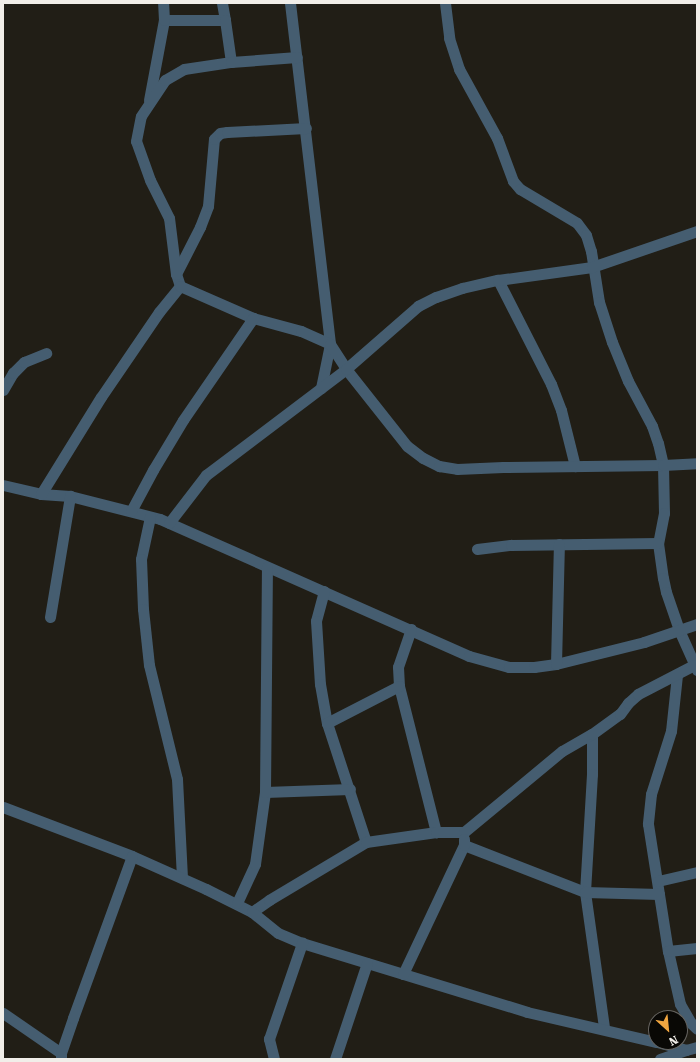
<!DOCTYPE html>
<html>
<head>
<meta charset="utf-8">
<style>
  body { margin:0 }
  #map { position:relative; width:700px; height:1062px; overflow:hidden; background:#211e16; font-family:"Roboto Serif",serif }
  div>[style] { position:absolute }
  .minor>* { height:11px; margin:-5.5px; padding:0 5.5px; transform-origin:5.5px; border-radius:5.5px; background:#455d70 }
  span { translate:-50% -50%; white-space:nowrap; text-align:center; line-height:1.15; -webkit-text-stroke:3.5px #090805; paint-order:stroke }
  .frame { position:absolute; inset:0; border:4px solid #f1eee9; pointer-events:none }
  .north { position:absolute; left:648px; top:1010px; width:40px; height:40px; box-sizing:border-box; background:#090805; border:1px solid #666460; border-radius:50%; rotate:153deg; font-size:11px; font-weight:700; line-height:16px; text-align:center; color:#f1eee9 }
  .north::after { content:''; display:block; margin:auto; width:14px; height:18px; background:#f1a640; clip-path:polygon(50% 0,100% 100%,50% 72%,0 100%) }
</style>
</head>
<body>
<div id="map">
  <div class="minor">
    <i style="left:222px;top:3px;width:17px;rotate:80deg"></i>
    <i style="left:290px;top:3px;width:343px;rotate:83.3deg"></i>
    <i style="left:330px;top:344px;width:45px;rotate:101.6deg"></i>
    <i style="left:445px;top:3px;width:35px;rotate:83deg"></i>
    <i style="left:449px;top:38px;width:33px;rotate:72deg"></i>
    <i style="left:459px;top:69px;width:79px;rotate:61.2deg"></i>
    <i style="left:497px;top:138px;width:46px;rotate:69.6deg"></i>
    <i style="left:513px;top:181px;width:11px;rotate:49deg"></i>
    <i style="left:520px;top:189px;width:66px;rotate:30.8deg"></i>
    <i style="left:577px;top:223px;width:15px;rotate:53deg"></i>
    <i style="left:586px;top:235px;width:17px;rotate:73deg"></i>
    <i style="left:591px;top:251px;width:52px;rotate:81.1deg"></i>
    <i style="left:599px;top:302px;width:42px;rotate:72deg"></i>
    <i style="left:612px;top:342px;width:42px;rotate:67.7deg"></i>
    <i style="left:628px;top:381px;width:51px;rotate:61.9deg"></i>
    <i style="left:652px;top:426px;width:18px;rotate:71deg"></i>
    <i style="left:658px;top:443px;width:23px;rotate:77deg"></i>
    <i style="left:663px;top:465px;width:48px;rotate:88.8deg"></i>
    <i style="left:664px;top:513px;width:31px;rotate:101deg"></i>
    <i style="left:658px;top:543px;width:35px;rotate:82deg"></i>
    <i style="left:663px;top:578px;width:14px;rotate:78deg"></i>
    <i style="left:666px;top:592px;width:40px;rotate:71.1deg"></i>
    <i style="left:679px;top:630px;width:44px;rotate:65.8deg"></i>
    <i style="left:164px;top:20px;width:61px"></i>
    <i style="left:225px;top:20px;width:42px;rotate:81.9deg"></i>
    <i style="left:149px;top:100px;width:81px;rotate:-79.4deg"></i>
    <i style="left:164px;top:20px;width:17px;rotate:-93deg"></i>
    <i style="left:176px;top:274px;width:53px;rotate:-62.9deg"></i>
    <i style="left:200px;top:227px;width:22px;rotate:-69deg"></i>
    <i style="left:208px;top:206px;width:67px;rotate:-84.9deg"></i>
    <i style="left:214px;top:139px;width:8px;rotate:-45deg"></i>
    <i style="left:220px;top:133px;width:7px;rotate:-8deg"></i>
    <i style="left:227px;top:132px;width:79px;rotate:-2.9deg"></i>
    <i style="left:498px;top:280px;width:117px;rotate:63deg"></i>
    <i style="left:551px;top:384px;width:28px;rotate:69deg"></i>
    <i style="left:561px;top:410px;width:58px;rotate:76deg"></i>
    <i style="left:180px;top:286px;width:13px;rotate:-108deg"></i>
    <i style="left:176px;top:274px;width:56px;rotate:-97.1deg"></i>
    <i style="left:169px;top:218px;width:42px;rotate:-116.6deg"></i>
    <i style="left:150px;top:180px;width:41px;rotate:-109.7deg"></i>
    <i style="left:136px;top:141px;width:25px;rotate:-79deg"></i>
    <i style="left:141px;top:116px;width:43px;rotate:-56.3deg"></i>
    <i style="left:165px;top:80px;width:22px;rotate:-30deg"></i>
    <i style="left:184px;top:69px;width:48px;rotate:-8.5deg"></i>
    <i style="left:231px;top:62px;width:66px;rotate:-4.3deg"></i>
    <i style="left:3px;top:390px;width:20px;rotate:-60deg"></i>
    <i style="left:13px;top:373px;width:16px;rotate:-45deg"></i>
    <i style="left:24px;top:362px;width:24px;rotate:-22deg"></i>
    <i style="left:3px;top:485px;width:39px;rotate:13deg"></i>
    <i style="left:41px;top:494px;width:29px;rotate:4deg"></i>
    <i style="left:70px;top:496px;width:93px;rotate:14.3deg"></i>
    <i style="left:160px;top:519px;width:338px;rotate:23.9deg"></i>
    <i style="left:469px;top:656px;width:41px;rotate:15.4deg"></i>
    <i style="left:509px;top:667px;width:25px"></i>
    <i style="left:534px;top:667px;width:22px;rotate:-8deg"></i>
    <i style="left:556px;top:664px;width:91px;rotate:-14deg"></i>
    <i style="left:644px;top:642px;width:56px;rotate:-18.8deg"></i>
    <i style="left:41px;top:494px;width:114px;rotate:-58.3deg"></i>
    <i style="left:101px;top:397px;width:103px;rotate:-55.7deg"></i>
    <i style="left:159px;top:312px;width:33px;rotate:-51deg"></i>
    <i style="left:180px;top:286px;width:80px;rotate:23.7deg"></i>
    <i style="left:253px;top:318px;width:50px;rotate:15.2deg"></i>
    <i style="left:301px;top:331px;width:32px;rotate:24deg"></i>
    <i style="left:330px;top:344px;width:30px;rotate:57deg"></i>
    <i style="left:346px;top:369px;width:98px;rotate:51.6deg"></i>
    <i style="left:407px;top:446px;width:20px;rotate:37deg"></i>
    <i style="left:423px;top:458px;width:18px;rotate:27deg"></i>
    <i style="left:439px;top:466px;width:18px;rotate:9deg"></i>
    <i style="left:457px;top:469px;width:46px;rotate:-2.5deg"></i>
    <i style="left:503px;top:467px;width:160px;rotate:-0.7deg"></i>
    <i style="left:663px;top:465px;width:34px;rotate:-3deg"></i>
    <i style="left:131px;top:511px;width:47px;rotate:-61.8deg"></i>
    <i style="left:153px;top:470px;width:58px;rotate:-59deg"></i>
    <i style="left:183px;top:420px;width:124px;rotate:-55.5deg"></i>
    <i style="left:150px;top:517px;width:43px;rotate:102.1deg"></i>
    <i style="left:141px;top:559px;width:50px;rotate:87.7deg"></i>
    <i style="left:143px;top:609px;width:56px;rotate:83.9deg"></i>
    <i style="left:149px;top:665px;width:117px;rotate:76.2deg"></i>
    <i style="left:177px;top:779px;width:99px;rotate:87.1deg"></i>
    <i style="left:169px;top:523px;width:61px;rotate:-52.4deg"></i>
    <i style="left:206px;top:475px;width:176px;rotate:-37.1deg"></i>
    <i style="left:346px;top:369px;width:96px;rotate:-41.2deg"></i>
    <i style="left:418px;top:306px;width:20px;rotate:-27deg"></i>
    <i style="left:436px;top:297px;width:28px;rotate:-19deg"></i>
    <i style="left:462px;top:288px;width:37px;rotate:-13deg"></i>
    <i style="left:498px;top:280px;width:95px;rotate:-7.9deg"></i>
    <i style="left:592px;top:267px;width:111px;rotate:-18.9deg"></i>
    <i style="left:477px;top:549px;width:34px;rotate:-7deg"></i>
    <i style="left:511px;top:545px;width:147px;rotate:-0.8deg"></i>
    <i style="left:324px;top:591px;width:31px;rotate:105deg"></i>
    <i style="left:316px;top:621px;width:63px;rotate:86.4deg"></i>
    <i style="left:320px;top:684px;width:40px;rotate:80deg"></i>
    <i style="left:327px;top:723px;width:125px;rotate:71.9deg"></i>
    <i style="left:50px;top:617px;width:123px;rotate:-80.6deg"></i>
    <i style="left:411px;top:629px;width:40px;rotate:108.9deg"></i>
    <i style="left:398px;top:667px;width:19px;rotate:87deg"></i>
    <i style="left:399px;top:686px;width:151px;rotate:75.8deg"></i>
    <i style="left:556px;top:664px;width:120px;rotate:-88.6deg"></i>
    <i style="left:677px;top:675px;width:56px;rotate:96.1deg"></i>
    <i style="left:671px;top:731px;width:66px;rotate:107.6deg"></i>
    <i style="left:651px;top:794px;width:30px;rotate:96deg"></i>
    <i style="left:648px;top:824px;width:129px;rotate:81.1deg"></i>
    <i style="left:668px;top:951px;width:54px;rotate:77.2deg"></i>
    <i style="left:680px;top:1004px;width:22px;rotate:60deg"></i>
    <i style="left:691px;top:1023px;width:8px;rotate:45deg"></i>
    <i style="left:327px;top:723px;width:81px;rotate:-27.2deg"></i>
    <i style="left:592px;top:734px;width:40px;rotate:90deg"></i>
    <i style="left:592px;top:774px;width:118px;rotate:93.4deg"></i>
    <i style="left:585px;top:892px;width:137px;rotate:82deg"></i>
    <i style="left:265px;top:792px;width:85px;rotate:-2deg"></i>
    <i style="left:3px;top:807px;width:138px;rotate:20.8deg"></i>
    <i style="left:132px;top:856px;width:81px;rotate:24deg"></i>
    <i style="left:206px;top:889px;width:51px;rotate:26.6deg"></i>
    <i style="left:252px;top:912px;width:21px;rotate:-35deg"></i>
    <i style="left:269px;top:900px;width:113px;rotate:-30.9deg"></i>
    <i style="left:366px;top:842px;width:71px;rotate:-8.1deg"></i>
    <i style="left:436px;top:832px;width:28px"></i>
    <i style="left:464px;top:832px;width:127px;rotate:-39.6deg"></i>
    <i style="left:562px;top:751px;width:34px;rotate:-30deg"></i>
    <i style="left:592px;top:734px;width:34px;rotate:-36deg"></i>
    <i style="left:620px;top:714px;width:14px;rotate:-54deg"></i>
    <i style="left:628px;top:703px;width:13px;rotate:-42deg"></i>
    <i style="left:638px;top:694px;width:63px;rotate:-27.4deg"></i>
    <i style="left:464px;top:845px;width:130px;rotate:21.2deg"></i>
    <i style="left:585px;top:892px;width:74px;rotate:1.5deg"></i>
    <i style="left:658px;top:881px;width:40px;rotate:-13deg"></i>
    <i style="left:237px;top:903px;width:43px;rotate:-65.2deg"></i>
    <i style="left:255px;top:864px;width:73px;rotate:-82.1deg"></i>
    <i style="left:265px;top:792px;width:225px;rotate:-89.5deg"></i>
    <i style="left:252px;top:912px;width:33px;rotate:39deg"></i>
    <i style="left:278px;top:933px;width:26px;rotate:23deg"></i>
    <i style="left:302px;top:943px;width:235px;rotate:17deg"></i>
    <i style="left:527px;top:1012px;width:132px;rotate:13.1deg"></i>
    <i style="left:668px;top:951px;width:29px;rotate:-6deg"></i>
    <i style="left:403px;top:974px;width:143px;rotate:-64.7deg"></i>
    <i style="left:464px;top:845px;width:6px;rotate:-90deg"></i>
    <i style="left:3px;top:1013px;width:70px;rotate:34.6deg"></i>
    <i style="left:657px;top:1042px;width:30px;rotate:15deg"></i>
    <i style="left:686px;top:1050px;width:11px;rotate:-15deg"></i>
    <i style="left:61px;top:1059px;width:6px;rotate:-90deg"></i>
    <i style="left:61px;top:1053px;width:37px;rotate:-71deg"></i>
    <i style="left:73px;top:1018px;width:172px;rotate:-70deg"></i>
    <i style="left:274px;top:1059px;width:21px;rotate:-104deg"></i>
    <i style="left:269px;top:1039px;width:102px;rotate:-71deg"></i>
    <i style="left:335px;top:1059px;width:101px;rotate:-71.6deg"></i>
    <i style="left:660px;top:1059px;width:28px;rotate:-19deg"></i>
  </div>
  <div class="frame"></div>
  <div class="north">N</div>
</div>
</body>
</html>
